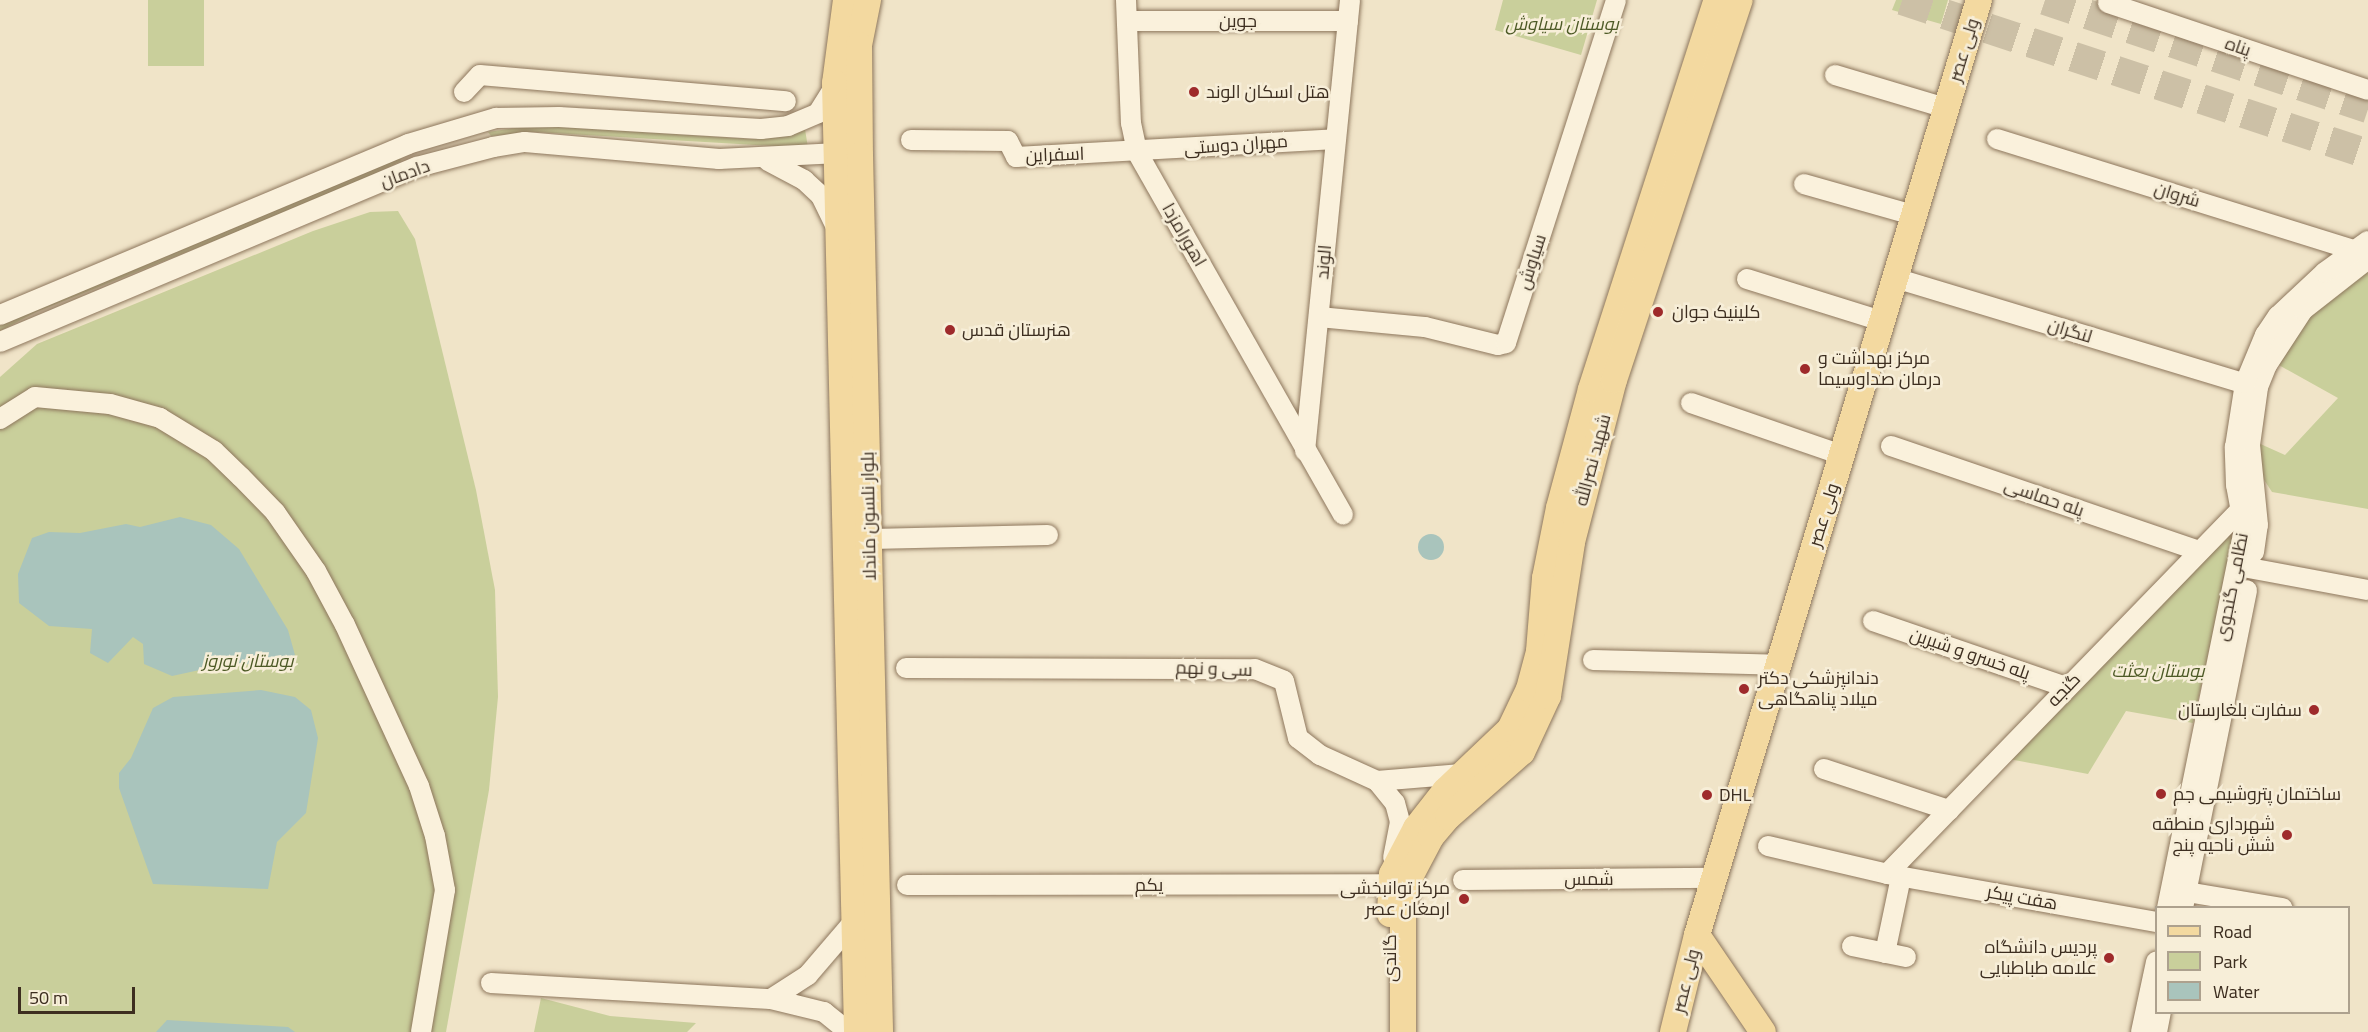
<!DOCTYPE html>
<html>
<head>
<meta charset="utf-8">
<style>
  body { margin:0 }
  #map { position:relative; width:2368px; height:1032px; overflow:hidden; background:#f0e4c8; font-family:Georgia,Cairo,serif }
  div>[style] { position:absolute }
  .green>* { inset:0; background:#c9cf9b; transform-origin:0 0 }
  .water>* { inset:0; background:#a9c4bc }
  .round { border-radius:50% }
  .highway-tunnel>* { height:30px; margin-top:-15px; transform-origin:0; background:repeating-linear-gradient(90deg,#ccc0a6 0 30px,transparent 0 45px) }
  .roads { filter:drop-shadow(0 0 2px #8d765c) drop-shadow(0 0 2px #8d765c) }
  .minor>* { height:20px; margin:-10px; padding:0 10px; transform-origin:10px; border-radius:10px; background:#faf1dc }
  .major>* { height:26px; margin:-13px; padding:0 13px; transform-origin:13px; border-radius:13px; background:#f3d9a0 }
  .dots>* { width:16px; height:16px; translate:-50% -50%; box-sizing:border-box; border:3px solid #f7eed8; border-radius:50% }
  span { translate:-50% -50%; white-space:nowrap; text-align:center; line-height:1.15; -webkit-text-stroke:5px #f7eed8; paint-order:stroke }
  .street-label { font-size:18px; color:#3d2e20 }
  .park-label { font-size:18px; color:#4d5a26; font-style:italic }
  .poi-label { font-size:18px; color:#3d2e20 }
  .left { translate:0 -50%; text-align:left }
  .right { translate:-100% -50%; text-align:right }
  .legend { position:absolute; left:2155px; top:906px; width:195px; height:108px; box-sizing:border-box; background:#f7eed8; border:2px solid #ada18e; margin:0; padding:8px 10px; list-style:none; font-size:18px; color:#3d2e20 }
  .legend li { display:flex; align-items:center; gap:12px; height:30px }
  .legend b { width:30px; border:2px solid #ada18e }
  .scale { position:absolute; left:18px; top:987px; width:117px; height:27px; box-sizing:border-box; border:3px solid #3d2e20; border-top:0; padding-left:8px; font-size:18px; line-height:21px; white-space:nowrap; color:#3d2e20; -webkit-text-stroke:4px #f7eed8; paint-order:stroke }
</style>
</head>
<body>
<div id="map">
  <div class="green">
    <i style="left:148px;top:0;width:56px;height:66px"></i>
    <i style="clip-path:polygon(1503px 0,1597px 0,1581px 55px,1495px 30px)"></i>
    <i style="clip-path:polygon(1896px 0,1948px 0,1941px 24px,1892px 10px)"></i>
    <i style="clip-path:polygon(534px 125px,751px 139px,805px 129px,808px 148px,535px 132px,491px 136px,488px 132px)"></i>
    <i style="clip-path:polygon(400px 156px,401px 161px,332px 194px,36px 312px,0 331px,0 325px,16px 316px)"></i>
    <i style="clip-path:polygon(398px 211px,415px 239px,476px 490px,495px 590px,498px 697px,489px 790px,446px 1032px,0 1032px,0 377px,37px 344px,313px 231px,370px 212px)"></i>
    <i style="clip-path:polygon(2368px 265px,2368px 509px,2272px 492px,2259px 472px,2256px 442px,2285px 455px,2338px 398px,2277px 364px,2295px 327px)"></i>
    <i style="clip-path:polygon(2236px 528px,2193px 723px,2126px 711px,2088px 774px,2009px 759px)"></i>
    <i style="clip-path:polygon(541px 998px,610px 1016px,696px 1023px,687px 1032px,534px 1032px)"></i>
  </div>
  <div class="water">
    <i style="clip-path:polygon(180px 517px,211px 525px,239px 549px,288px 630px,295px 655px,286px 662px,218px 666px,172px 676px,144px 664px,143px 644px,133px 637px,108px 663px,90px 653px,92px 629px,49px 626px,19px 603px,18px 574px,32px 538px,49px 532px,80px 533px,126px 524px,140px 527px)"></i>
    <i class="round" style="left:1418px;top:534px;width:26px;height:26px"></i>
    <i style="clip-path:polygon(261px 690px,295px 697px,311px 710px,318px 738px,306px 813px,277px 842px,268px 889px,153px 884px,119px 788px,119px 773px,131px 758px,153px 708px,173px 697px)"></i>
    <i style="clip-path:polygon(167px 1020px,288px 1027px,295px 1032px,156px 1032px)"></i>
  </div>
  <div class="highway-tunnel">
    <i style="left:1902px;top:0;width:491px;rotate:18.3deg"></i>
    <i style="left:2045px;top:0;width:341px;rotate:18.5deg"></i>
  </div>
  <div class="roads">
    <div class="minor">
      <i style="left:1126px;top:0;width:123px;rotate:87.7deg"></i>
      <i style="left:1131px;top:123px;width:30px;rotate:78deg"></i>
      <i style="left:1137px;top:152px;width:417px;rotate:60.4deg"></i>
      <i style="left:2108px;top:3px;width:274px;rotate:18.5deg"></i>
      <i style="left:1127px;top:21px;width:221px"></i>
      <i style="left:1835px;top:75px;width:116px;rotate:16.6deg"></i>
      <i style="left:464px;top:92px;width:23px;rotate:-47deg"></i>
      <i style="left:480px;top:75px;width:307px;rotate:4.9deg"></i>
      <i style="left:1997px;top:139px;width:387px;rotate:17.3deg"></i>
      <i style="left:911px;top:140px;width:97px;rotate:0.6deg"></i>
      <i style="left:1008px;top:141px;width:18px;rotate:63deg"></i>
      <i style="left:1016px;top:157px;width:320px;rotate:-3.2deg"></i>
      <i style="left:768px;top:161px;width:41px;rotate:27.8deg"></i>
      <i style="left:804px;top:180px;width:23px;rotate:43deg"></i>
      <i style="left:821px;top:196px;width:32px;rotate:64deg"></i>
      <i style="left:1804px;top:184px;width:113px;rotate:15.9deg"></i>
      <i style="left:1895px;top:278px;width:378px;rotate:16.8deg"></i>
      <i style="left:1747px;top:279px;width:141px;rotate:17.3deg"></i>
      <i style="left:0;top:315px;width:442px;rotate:-22.7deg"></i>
      <i style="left:408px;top:144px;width:92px;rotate:-16.5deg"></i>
      <i style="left:496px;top:118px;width:63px;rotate:-0.9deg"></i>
      <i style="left:559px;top:117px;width:202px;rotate:3.4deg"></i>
      <i style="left:761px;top:129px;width:27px;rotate:-6deg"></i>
      <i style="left:788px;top:126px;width:33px;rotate:-23deg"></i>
      <i style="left:818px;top:113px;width:31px;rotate:-58deg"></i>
      <i style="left:1319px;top:317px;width:106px;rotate:5.4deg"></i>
      <i style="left:1425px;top:327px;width:75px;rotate:13.9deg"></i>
      <i style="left:1498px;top:345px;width:8px;rotate:-14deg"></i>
      <i style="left:1506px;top:343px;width:360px;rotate:-72.2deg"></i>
      <i style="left:0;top:342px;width:452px;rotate:-22.8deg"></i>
      <i style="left:417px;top:167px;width:79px;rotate:-14.7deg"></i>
      <i style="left:493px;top:147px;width:32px;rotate:-9deg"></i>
      <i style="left:525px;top:142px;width:195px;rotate:5deg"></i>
      <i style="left:719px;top:159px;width:120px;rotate:-2.9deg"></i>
      <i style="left:1691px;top:403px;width:160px;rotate:19deg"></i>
      <i style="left:0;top:419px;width:41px;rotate:-32.2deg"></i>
      <i style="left:35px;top:397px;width:75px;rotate:5.3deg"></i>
      <i style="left:110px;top:404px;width:52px;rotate:15.6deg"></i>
      <i style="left:160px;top:418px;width:63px;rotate:31.4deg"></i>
      <i style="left:214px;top:451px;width:37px;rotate:44deg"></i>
      <i style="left:241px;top:477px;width:49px;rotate:45.8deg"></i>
      <i style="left:275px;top:512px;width:72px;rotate:55.2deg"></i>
      <i style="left:316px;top:571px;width:61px;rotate:61.8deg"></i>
      <i style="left:345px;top:625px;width:177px;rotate:65.3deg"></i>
      <i style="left:419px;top:786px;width:52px;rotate:72.3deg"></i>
      <i style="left:435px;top:836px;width:55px;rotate:79.5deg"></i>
      <i style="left:445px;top:890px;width:144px;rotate:99.6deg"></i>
      <i style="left:1891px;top:446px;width:323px;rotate:18.8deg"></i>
      <i style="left:1305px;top:451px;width:453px;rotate:-84.3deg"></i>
      <i style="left:870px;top:539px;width:178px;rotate:-1.3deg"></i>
      <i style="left:2254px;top:552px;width:27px;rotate:-82deg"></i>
      <i style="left:2258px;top:525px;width:80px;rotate:-95.7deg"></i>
      <i style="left:2250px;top:445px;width:59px;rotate:-82.1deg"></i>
      <i style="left:2258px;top:387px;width:24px;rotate:-68deg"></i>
      <i style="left:2267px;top:365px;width:66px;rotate:-56.8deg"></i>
      <i style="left:2303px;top:310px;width:83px;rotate:-38.1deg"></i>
      <i style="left:2238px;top:566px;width:132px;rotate:10.5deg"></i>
      <i style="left:1873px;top:621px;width:204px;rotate:18.9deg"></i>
      <i style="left:1593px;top:660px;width:185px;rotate:1.5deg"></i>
      <i style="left:906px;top:668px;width:349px;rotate:0.2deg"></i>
      <i style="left:1255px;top:669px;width:31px;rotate:22deg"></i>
      <i style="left:1284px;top:681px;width:59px;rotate:76.2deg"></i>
      <i style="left:1298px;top:738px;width:28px;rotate:38deg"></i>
      <i style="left:1320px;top:755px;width:63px;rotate:24.5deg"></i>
      <i style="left:1377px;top:781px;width:85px;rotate:-4.7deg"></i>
      <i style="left:1824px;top:769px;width:132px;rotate:18.2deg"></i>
      <i style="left:1377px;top:781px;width:28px;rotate:51deg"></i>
      <i style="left:1395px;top:803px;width:20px;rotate:75deg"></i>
      <i style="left:1400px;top:822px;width:36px;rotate:101deg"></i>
      <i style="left:1768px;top:846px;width:122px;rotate:13.2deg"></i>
      <i style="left:1887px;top:874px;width:273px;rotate:10.1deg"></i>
      <i style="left:1887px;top:874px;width:518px;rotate:-45.86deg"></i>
      <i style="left:1463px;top:880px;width:252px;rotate:-0.5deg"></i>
      <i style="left:907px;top:885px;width:483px;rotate:-0.1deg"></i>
      <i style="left:2175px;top:890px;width:109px;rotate:9.5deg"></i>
      <i style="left:2167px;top:908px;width:388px;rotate:-78.5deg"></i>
      <i style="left:2244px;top:528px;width:44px;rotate:-100.5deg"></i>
      <i style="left:2236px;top:485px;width:38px;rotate:-92deg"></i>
      <i style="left:2235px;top:447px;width:65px;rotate:-81.1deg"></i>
      <i style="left:2245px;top:383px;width:52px;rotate:-67.4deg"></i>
      <i style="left:2265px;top:335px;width:23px;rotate:-56deg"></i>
      <i style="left:2278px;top:316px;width:64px;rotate:-43.1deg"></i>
      <i style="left:2325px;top:272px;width:53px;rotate:-35.8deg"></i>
      <i style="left:2183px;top:908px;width:324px;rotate:-78.6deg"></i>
      <i style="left:1852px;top:946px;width:55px;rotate:11.5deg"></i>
      <i style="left:1885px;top:953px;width:78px;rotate:-78.1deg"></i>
      <i style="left:491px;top:983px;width:280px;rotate:3.3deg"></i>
      <i style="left:771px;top:999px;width:55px;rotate:13.8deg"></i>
      <i style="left:824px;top:1012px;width:32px;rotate:39deg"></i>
      <i style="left:771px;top:999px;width:44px;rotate:-33deg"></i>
      <i style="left:808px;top:975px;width:72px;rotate:-49.5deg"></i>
      <i style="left:2141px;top:1032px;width:72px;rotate:-77.9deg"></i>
      <i style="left:2157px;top:1032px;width:20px;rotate:-79deg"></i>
    </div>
    <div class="major">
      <i style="left:846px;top:0;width:84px;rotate:97.5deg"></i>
      <i style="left:835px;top:83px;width:949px;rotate:88.67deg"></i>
      <i style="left:868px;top:0;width:46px;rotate:101.3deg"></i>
      <i style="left:859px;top:45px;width:110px;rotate:89.5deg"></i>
      <i style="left:860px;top:155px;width:877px;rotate:88.69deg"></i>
      <i style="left:1390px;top:914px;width:40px;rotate:-87.1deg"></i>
      <i style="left:1392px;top:874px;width:52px;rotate:-62.4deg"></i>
      <i style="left:1416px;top:828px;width:47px;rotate:-51.9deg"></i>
      <i style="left:1445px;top:791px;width:90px;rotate:-43.6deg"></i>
      <i style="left:1510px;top:729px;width:44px;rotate:-64.6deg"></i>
      <i style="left:1529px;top:689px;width:39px;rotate:-75deg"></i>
      <i style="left:1539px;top:651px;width:73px;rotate:-85.3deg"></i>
      <i style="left:1545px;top:578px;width:71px;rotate:-78.7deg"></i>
      <i style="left:1559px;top:508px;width:123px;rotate:-74.9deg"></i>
      <i style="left:1591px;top:389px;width:409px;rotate:-72.1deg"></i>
      <i style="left:1697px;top:935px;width:117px;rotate:55.8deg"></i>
      <i style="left:1403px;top:1032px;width:125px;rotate:-90deg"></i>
      <i style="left:1403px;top:907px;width:33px;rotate:-76deg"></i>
      <i style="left:1411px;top:875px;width:43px;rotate:-62.2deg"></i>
      <i style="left:1431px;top:837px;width:26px;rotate:-50deg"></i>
      <i style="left:1448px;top:817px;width:98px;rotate:-41.3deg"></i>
      <i style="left:1522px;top:752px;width:62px;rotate:-65.1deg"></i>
      <i style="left:1548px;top:696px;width:156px;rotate:-81.1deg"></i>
      <i style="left:1572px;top:542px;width:167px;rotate:-75.5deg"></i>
      <i style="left:1614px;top:380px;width:400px;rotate:-71.7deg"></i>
      <i style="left:1673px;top:1032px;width:100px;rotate:-76.1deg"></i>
      <i style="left:1697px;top:935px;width:977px;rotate:-73.22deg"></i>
    </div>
  </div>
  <div class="dots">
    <i style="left:1194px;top:92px;background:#9e2a2b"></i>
    <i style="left:1658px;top:312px;background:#9e2a2b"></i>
    <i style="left:950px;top:330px;background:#9e2a2b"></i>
    <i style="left:1805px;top:369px;background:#9e2a2b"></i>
    <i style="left:1744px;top:689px;background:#9e2a2b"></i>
    <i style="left:2314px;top:710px;background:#9e2a2b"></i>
    <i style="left:2161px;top:794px;background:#9e2a2b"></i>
    <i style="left:1707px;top:795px;background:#9e2a2b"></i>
    <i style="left:2287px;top:835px;background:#9e2a2b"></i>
    <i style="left:1464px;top:899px;background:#9e2a2b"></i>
    <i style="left:2109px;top:958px;background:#9e2a2b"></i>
  </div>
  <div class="street-label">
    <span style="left:1238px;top:21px">جوین</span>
    <span style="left:2238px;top:47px;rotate:19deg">پناه</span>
    <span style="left:1964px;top:50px;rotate:-73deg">ولی عصر</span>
    <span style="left:1236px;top:145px;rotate:-4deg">مهران دوستی</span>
    <span style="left:1055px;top:155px;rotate:-2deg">اسفراین</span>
    <span style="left:405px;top:174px;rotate:-20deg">دادمان</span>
    <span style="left:2177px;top:195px;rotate:17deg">شروان</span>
    <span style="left:1184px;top:235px;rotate:60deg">اهورامزدا</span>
    <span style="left:1324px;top:262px;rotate:-85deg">الوند</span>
    <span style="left:1532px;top:262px;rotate:-72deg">سیاوش</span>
    <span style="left:2070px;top:331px;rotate:17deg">لنگران</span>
    <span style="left:1593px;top:460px;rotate:-75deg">شهید نصرالله</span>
    <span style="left:2044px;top:498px;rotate:19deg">پله حماسی</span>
    <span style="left:1824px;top:515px;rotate:-73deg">ولی عصر</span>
    <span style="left:869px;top:516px;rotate:-91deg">بلوار نلسون ماندلا</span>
    <span style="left:2232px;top:587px;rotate:-79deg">نظامی گنجوی</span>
    <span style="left:1970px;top:654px;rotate:19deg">پله خسرو و شیرین</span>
    <span style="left:1214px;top:669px;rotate:2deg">سی و نهم</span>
    <span style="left:2064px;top:690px;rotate:-46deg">گنجه</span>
    <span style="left:1589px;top:879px">شمس</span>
    <span style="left:1149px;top:885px">یکم</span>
    <span style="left:2022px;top:898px;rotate:10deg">هفت پیکر</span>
    <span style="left:1390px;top:958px;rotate:-90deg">گاندی</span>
    <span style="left:1686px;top:981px;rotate:-76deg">ولی عصر</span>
  </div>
  <div class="park-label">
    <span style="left:1562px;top:24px">بوستان سیاوش</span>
    <span style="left:248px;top:661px">بوستان نوروز</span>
    <span style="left:2158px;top:671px">بوستان بعثت</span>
  </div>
  <div class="poi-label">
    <span class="left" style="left:1206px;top:92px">هتل اسکان الوند</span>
    <span class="left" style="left:1672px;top:312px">کلینیک جوان</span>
    <span class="left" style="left:962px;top:330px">هنرستان قدس</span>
    <span class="left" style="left:1818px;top:369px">مرکز بهداشت و<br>درمان صداوسیما</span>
    <span class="left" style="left:1758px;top:689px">دندانپزشکی دکتر<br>میلاد پناهگاهی</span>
    <span class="right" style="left:2302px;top:710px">سفارت بلغارستان</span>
    <span class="left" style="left:2173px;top:794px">ساختمان پتروشیمی جم</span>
    <span class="left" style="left:1719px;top:795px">DHL</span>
    <span class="right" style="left:2275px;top:835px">شهرداری منطقه<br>شش ناحیه پنج</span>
    <span class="right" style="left:1450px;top:899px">مرکز توانبخشی<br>ارمغان عصر</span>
    <span class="right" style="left:2097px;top:958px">پردیس دانشگاه<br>علامه طباطبایی</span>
  </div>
  <ul class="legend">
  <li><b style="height:8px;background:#f3d9a0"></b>Road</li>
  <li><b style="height:16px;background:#c9cf9b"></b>Park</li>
  <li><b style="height:16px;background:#a9c4bc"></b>Water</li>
  </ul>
  <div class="scale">50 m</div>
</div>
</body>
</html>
